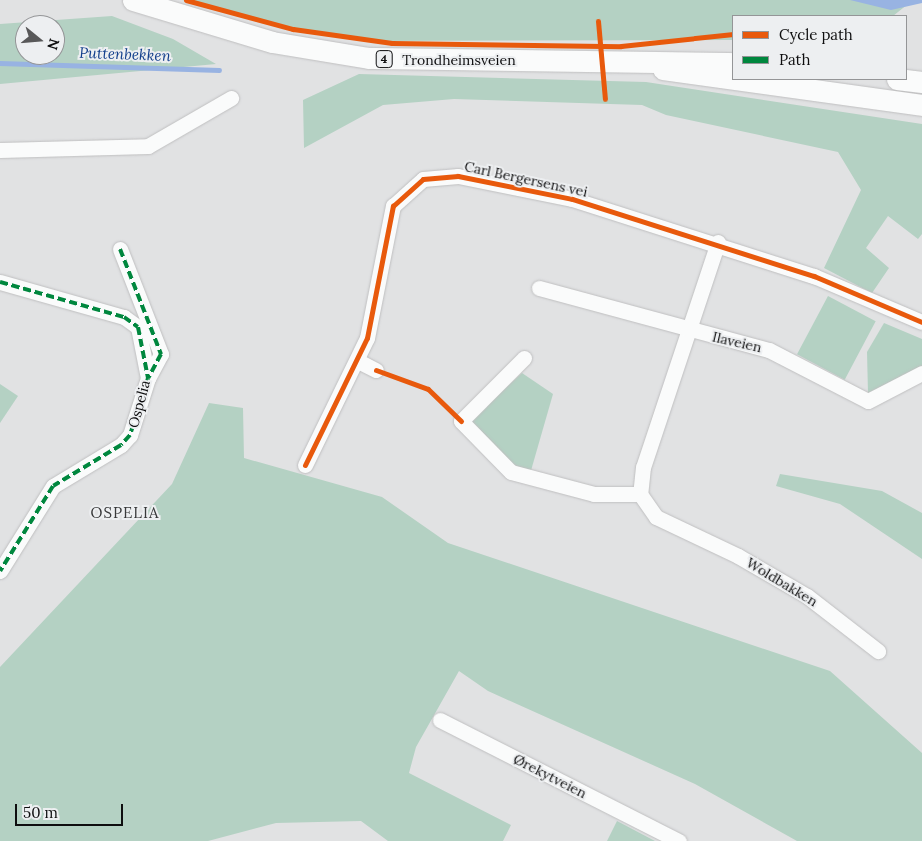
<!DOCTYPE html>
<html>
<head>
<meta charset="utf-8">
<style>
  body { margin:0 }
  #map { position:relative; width:922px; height:841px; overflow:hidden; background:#e1e2e3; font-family:Lora,serif }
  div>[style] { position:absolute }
  .green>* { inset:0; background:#b4d1c3; transform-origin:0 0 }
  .water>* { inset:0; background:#98b3e2 }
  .stream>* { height:4.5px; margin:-2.25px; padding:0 2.25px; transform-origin:2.25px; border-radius:2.25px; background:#98b3e2 }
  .roads { filter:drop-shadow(0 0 1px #bfbfc0) drop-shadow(0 0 1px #bfbfc0) }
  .minor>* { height:15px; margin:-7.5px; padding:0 7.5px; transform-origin:7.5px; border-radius:7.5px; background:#fafbfb }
  .highway>* { height:21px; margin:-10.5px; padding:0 10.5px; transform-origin:10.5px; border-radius:10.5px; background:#fafbfb }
  .quiet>* { height:4px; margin-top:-2px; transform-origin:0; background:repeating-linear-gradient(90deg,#00873e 0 8px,transparent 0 12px) }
  .cycleway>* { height:5px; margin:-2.5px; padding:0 2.5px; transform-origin:2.5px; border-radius:2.5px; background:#e8590c }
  span { translate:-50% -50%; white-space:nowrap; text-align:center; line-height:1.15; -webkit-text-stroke:4px #edeff1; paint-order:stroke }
  .shield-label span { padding:1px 4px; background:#edeff1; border:1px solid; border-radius:4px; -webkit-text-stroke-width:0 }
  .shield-label { font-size:12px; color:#0e0e0f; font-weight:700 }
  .street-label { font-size:14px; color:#0e0e0f }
  .water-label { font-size:15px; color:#133f8c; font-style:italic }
  .neighbourhood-label { font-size:15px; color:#38393a; letter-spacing:1px }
  .legend { position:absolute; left:732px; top:15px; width:175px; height:65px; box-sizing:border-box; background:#edeff1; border:1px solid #949597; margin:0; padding:6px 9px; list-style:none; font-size:15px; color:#0e0e0f }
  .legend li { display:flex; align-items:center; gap:10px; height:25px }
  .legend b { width:25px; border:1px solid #949597 }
  .north { position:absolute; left:15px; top:15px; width:50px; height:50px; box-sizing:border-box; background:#edeff1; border:1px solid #949597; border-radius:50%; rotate:107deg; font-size:14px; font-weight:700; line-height:20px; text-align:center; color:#0e0e0f }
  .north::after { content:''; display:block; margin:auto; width:18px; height:22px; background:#585859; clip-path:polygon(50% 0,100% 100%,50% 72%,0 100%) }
  .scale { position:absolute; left:15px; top:804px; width:108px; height:22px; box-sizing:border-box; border:2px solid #0e0e0f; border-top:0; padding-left:6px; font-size:15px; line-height:18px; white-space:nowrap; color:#0e0e0f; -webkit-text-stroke:4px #edeff1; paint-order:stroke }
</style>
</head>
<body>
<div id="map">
  <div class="green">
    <i style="clip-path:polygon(182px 0,913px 0,893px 16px,733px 16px,733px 40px,372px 41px,268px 24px)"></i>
    <i style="clip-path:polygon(evenodd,112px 16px,173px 39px,216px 64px,0 84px,0 24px,112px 16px,25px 25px,55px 25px,55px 55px,25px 55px,25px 25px)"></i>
    <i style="clip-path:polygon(359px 74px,646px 82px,922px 124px,922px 234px,918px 239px,888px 216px,866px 248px,889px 268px,872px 293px,824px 268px,861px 190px,838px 152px,666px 115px,642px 105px,454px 99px,383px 105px,304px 148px,303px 100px)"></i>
    <i style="left:828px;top:296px;width:54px;height:66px;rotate:28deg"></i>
    <i style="clip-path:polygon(884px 323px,922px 339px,922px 367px,868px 393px,867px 352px)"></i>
    <i style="clip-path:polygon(522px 373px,553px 394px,530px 474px,501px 457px,470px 420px)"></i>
    <i style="clip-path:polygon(0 384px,18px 396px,0 423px)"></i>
    <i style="clip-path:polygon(209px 403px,243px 408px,244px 458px,382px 497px,448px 543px,830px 671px,922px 753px,922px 841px,797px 841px,695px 784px,488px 691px,459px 671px,416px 747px,409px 773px,511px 825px,503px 841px,388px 841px,361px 821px,276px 823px,208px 841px,0 841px,0 667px,172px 484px)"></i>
    <i style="clip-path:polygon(780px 474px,882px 491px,922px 513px,922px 559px,840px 504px,776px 486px)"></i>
    <i style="clip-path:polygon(617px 821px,655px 841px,607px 841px)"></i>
  </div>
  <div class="water">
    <i style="clip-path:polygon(850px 0,922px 0,922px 3px,891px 10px)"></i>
  </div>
  <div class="stream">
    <i style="left:0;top:63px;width:219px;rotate:1.8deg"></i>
  </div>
  <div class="roads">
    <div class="minor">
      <i style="left:0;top:150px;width:148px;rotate:-1.5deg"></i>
      <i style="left:148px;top:146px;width:96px;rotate:-30deg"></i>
      <i style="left:718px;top:242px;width:237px;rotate:108.4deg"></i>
      <i style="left:643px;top:467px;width:27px;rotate:96deg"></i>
      <i style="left:640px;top:494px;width:28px;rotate:55deg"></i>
      <i style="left:656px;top:517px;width:91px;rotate:25.4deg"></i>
      <i style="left:738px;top:556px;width:80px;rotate:30.1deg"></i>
      <i style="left:807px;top:596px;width:90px;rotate:37.8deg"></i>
      <i style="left:120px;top:249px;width:113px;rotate:68.7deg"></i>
      <i style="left:161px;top:354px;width:27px;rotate:118deg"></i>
      <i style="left:0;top:282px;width:129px;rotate:15.8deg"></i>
      <i style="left:124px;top:317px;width:17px;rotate:36deg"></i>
      <i style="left:138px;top:327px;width:52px;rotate:78.9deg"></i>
      <i style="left:148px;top:378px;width:60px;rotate:107.5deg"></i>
      <i style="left:130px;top:435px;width:13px;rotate:132deg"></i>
      <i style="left:121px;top:445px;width:79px;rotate:148.9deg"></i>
      <i style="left:53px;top:486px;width:100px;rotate:121.9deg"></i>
      <i style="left:539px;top:288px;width:238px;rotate:15.1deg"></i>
      <i style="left:769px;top:350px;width:111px;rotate:27.3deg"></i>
      <i style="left:868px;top:401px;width:61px;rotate:-27.4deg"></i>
      <i style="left:524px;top:358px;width:89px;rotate:135deg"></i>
      <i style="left:461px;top:421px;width:71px;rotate:45.6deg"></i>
      <i style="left:511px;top:472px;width:86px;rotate:14.8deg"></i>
      <i style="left:594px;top:494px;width:46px"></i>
      <i style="left:358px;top:361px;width:20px;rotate:27deg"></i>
      <i style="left:305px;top:465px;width:141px;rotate:-64deg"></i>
      <i style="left:367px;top:338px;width:135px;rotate:-78.9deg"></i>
      <i style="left:393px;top:206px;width:40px;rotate:-42deg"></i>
      <i style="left:423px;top:179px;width:35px;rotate:-5deg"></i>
      <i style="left:458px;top:176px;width:116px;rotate:11.4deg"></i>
      <i style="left:572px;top:199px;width:254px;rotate:17.7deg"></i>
      <i style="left:814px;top:276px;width:117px;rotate:23.1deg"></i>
      <i style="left:440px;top:720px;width:268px;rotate:26.9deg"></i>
    </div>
    <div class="highway">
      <i style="left:133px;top:0;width:145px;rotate:16.8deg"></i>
      <i style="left:272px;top:42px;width:98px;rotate:9.4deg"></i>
      <i style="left:369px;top:58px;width:364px;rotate:0.8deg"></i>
      <i style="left:663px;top:69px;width:261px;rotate:7.9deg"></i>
      <i style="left:897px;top:79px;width:25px;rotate:7deg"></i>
    </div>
  </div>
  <div class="quiet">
    <i style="left:120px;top:249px;width:113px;rotate:68.7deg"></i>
    <i style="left:161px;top:354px;width:27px;rotate:118deg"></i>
    <i style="left:0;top:282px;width:129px;rotate:15.8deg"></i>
    <i style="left:124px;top:317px;width:17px;rotate:36deg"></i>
    <i style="left:138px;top:327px;width:52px;rotate:78.9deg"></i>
    <i style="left:148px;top:378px;width:60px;rotate:107.5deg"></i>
    <i style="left:130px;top:435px;width:13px;rotate:132deg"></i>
    <i style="left:121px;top:445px;width:79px;rotate:148.9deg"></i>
    <i style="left:53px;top:486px;width:100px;rotate:121.9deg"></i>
  </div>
  <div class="cycleway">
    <i style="left:186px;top:0;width:111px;rotate:15.2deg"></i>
    <i style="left:293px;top:29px;width:100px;rotate:8deg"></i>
    <i style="left:392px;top:43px;width:229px;rotate:0.8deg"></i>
    <i style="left:621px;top:46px;width:113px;rotate:-6.1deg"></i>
    <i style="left:598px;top:21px;width:78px;rotate:84.9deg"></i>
    <i style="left:376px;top:370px;width:55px;rotate:20.1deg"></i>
    <i style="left:428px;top:389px;width:46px;rotate:44.1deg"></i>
    <i style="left:305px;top:465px;width:141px;rotate:-64deg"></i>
    <i style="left:367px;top:338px;width:135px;rotate:-78.9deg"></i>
    <i style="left:393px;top:206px;width:40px;rotate:-42deg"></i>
    <i style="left:423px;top:179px;width:35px;rotate:-5deg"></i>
    <i style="left:458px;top:176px;width:116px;rotate:11.4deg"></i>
    <i style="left:572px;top:199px;width:254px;rotate:17.7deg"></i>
    <i style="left:814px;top:276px;width:117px;rotate:23.1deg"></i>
  </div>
  <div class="shield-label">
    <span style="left:384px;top:59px">4</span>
  </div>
  <div class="street-label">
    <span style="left:459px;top:60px">Trondheimsveien</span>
    <span style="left:526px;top:179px;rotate:12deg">Carl Bergersens vei</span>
    <span style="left:737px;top:342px;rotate:13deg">Ilaveien</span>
    <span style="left:139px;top:404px;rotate:-75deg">Ospelia</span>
    <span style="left:782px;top:582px;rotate:31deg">Woldbakken</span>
    <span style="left:550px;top:776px;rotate:27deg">Ørekytveien</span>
  </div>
  <div class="water-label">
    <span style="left:125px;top:54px;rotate:2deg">Puttenbekken</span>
  </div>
  <div class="neighbourhood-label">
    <span style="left:125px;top:513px">OSPELIA</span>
  </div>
  <ul class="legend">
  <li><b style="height:6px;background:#e8590c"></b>Cycle path</li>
  <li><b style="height:6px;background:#00873e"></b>Path</li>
  </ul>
  <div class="north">N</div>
  <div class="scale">50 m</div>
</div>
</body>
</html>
